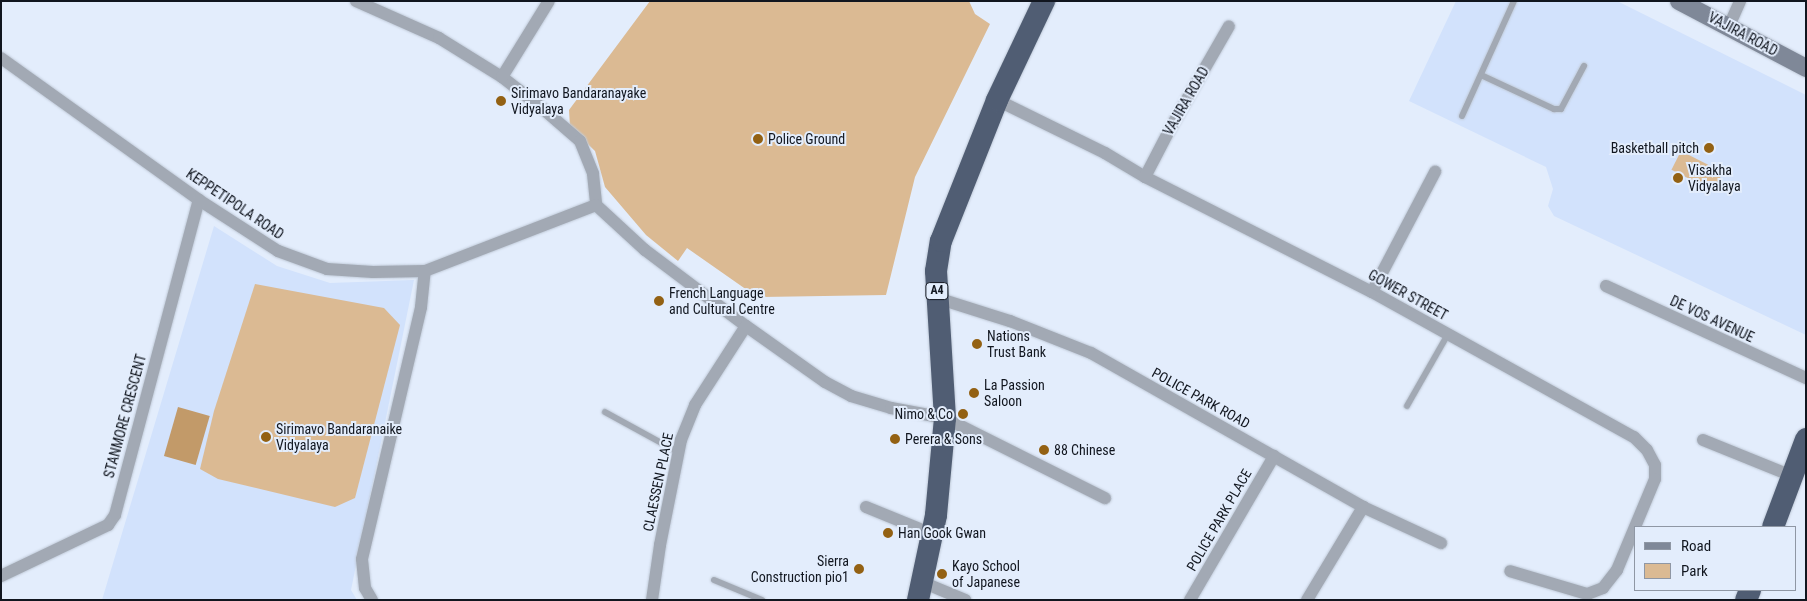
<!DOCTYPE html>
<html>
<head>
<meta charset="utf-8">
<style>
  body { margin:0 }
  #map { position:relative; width:1807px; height:601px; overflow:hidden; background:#e3edfc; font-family:"Roboto Condensed",sans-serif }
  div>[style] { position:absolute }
  .built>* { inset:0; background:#d2e2fc }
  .green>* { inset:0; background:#dbba93; transform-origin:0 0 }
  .water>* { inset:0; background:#c29a69; transform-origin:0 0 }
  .roads { filter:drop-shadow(0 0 1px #c1cbd9) drop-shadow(0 0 1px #c1cbd9) }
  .lane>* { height:6px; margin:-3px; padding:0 3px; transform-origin:3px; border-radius:3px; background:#a2a9b4 }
  .street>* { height:12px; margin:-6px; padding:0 6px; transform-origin:6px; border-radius:6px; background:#a2a9b4 }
  .secondary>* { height:18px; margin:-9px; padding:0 9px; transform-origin:9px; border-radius:9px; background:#7f8898 }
  .highway>* { height:22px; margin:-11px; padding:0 11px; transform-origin:11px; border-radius:11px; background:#505d73 }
  .dots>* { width:14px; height:14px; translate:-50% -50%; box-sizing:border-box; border:2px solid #e3edfc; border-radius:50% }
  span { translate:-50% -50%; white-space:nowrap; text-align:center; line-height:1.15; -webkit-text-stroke:4px #e3edfc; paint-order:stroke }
  .shield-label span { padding:1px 4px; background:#e3edfc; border:1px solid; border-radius:4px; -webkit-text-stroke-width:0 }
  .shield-label { font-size:12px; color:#11161f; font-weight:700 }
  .street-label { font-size:14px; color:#11161f }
  .poi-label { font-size:14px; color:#11161f }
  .left { translate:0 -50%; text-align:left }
  .right { translate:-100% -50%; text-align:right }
  .frame { position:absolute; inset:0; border:2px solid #11161f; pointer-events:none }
  .legend { position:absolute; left:1634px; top:526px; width:162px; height:65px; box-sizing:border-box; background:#e3edfc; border:1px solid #8f97a4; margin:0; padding:6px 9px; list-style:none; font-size:15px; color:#11161f }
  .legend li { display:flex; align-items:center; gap:10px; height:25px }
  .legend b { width:25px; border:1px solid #8f97a4 }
</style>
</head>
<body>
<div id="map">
  <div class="built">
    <i style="clip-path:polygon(1456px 1px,1617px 1px,1806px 95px,1806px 335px,1554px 216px,1548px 206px,1553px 189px,1546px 167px,1409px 101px)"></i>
    <i style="clip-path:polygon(214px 226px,277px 266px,330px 283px,414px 280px,351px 590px,357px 600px,102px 600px)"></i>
  </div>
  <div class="green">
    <i style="clip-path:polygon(650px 1px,969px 1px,975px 14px,990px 24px,915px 177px,886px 295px,757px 297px,687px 248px,678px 261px,646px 235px,605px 187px,595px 151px,570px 127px,569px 110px)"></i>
    <i style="left:1681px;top:151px;width:47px;height:21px;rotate:27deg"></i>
    <i style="clip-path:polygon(255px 284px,384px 308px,400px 325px,355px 498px,335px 507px,218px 479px,200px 469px,214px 411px)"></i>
  </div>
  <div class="water">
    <i style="left:178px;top:407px;width:33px;height:51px;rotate:16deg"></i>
  </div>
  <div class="roads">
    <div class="lane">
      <i style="left:1481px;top:75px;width:81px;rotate:25deg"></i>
      <i style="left:1554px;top:109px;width:7px"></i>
      <i style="left:1561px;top:109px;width:49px;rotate:-61.9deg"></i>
      <i style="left:1462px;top:116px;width:126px;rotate:-65.7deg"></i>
      <i style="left:1407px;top:406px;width:83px;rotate:-60.3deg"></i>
      <i style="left:605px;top:412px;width:83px;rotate:28.7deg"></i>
      <i style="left:714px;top:580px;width:52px;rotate:22.6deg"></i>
    </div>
    <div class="street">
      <i style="left:356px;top:1px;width:91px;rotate:24deg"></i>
      <i style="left:439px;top:38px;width:74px;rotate:31.8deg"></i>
      <i style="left:502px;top:77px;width:51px;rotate:37.8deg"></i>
      <i style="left:542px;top:108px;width:50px;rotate:41deg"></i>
      <i style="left:580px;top:141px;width:35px;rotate:68deg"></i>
      <i style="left:593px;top:174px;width:31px;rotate:84deg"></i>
      <i style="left:596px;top:205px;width:67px;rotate:42.6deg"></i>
      <i style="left:645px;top:250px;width:126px;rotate:37deg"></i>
      <i style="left:746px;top:326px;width:97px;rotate:35.3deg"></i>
      <i style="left:825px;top:382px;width:30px;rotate:28deg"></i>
      <i style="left:851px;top:396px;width:42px;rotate:16.7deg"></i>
      <i style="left:891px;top:408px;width:55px;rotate:10.5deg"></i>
      <i style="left:945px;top:418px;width:179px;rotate:26.6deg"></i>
      <i style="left:1729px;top:26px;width:27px;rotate:-66deg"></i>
      <i style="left:1px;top:58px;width:244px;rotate:35.6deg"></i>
      <i style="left:199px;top:200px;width:94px;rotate:32.8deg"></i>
      <i style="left:278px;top:251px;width:52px;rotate:20.2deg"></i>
      <i style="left:327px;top:269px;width:46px;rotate:3.7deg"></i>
      <i style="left:373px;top:272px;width:52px;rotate:-1.1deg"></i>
      <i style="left:425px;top:271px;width:183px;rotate:-21.1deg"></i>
      <i style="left:502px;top:77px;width:89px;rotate:-58.3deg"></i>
      <i style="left:997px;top:100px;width:120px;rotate:26.1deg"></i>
      <i style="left:1105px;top:153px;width:47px;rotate:31deg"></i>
      <i style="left:1145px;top:177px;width:254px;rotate:26.9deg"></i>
      <i style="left:1372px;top:292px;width:299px;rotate:29deg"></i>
      <i style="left:1634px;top:437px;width:18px;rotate:45deg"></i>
      <i style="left:1647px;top:450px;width:17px;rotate:62deg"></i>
      <i style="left:1655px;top:465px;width:14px;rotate:90deg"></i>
      <i style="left:1655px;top:479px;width:99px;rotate:112.7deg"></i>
      <i style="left:1617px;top:570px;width:23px;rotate:128deg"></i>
      <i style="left:1603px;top:588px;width:17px;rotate:159deg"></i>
      <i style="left:1587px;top:594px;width:80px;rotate:-163.4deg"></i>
      <i style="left:1145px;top:177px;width:56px;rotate:-62.5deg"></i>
      <i style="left:1171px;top:127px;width:116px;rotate:-60.1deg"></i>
      <i style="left:1606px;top:286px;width:220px;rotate:24.7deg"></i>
      <i style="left:1372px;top:292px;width:136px;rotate:-62.3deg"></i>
      <i style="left:937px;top:298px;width:77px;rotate:17.5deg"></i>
      <i style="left:1010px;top:321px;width:87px;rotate:21.6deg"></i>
      <i style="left:1091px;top:353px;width:313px;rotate:29.5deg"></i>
      <i style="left:1363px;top:507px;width:86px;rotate:24.8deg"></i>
      <i style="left:1703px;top:440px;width:96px;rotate:22deg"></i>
      <i style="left:866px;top:507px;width:71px;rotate:22.2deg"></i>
      <i style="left:1px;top:576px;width:119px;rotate:-25.5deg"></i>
      <i style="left:108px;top:525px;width:12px;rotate:-55deg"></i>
      <i style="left:115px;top:515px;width:326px;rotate:-75.1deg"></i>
      <i style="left:922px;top:582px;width:47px;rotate:22.7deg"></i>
      <i style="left:372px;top:600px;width:14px;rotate:-120deg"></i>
      <i style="left:365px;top:588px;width:29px;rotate:-96deg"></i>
      <i style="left:362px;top:559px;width:259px;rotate:-76.8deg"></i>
      <i style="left:421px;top:307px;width:36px;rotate:-84deg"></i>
      <i style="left:652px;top:600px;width:56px;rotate:-81.7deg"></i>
      <i style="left:660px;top:545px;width:107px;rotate:-78.7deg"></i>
      <i style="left:681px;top:440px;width:38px;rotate:-68deg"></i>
      <i style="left:695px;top:405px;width:94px;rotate:-57.2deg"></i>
      <i style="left:1190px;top:600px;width:167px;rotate:-59.7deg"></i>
      <i style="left:1307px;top:600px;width:109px;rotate:-58.9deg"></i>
    </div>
    <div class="secondary">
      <i style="left:1679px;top:1px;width:144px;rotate:27.8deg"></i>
    </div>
    <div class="highway">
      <i style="left:1773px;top:527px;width:94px;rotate:-69.4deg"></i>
      <i style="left:918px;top:600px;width:87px;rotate:-78deg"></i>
      <i style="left:936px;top:515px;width:97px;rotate:-84.7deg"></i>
      <i style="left:945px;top:418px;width:147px;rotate:-93.5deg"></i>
      <i style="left:936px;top:271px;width:30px;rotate:-81deg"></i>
      <i style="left:941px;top:241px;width:152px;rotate:-68.3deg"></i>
      <i style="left:997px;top:100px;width:110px;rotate:-64.6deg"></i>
      <i style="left:1746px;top:600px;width:11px;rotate:-68deg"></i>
    </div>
  </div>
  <div class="dots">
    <i style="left:501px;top:101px;background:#936113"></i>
    <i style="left:758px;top:139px;background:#936113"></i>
    <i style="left:1709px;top:148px;background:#936113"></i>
    <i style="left:1678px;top:178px;background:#936113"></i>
    <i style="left:659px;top:301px;background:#936113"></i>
    <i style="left:977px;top:344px;background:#936113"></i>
    <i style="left:974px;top:393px;background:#936113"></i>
    <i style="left:963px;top:414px;background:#936113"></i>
    <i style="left:266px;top:437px;background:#936113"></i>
    <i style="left:895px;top:439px;background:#936113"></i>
    <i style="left:1044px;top:450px;background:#936113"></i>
    <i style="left:888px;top:533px;background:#936113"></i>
    <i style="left:859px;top:569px;background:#936113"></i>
    <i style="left:942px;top:574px;background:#936113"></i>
  </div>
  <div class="shield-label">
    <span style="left:937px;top:291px">A4</span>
  </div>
  <div class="street-label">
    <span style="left:1743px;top:34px;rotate:28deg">VAJIRA ROAD</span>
    <span style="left:1186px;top:101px;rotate:-60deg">VAJIRA ROAD</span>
    <span style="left:235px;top:204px;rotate:34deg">KEPPETIPOLA ROAD</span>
    <span style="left:1408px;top:295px;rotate:29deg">GOWER STREET</span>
    <span style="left:1712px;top:319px;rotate:25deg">DE VOS AVENUE</span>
    <span style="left:1201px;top:398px;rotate:29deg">POLICE PARK ROAD</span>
    <span style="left:125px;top:416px;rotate:-75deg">STANMORE CRESCENT</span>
    <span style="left:658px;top:482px;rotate:-78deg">CLAESSEN PLACE</span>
    <span style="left:1219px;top:520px;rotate:-60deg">POLICE PARK PLACE</span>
  </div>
  <div class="poi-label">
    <span class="left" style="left:511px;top:101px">Sirimavo Bandaranayake<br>Vidyalaya</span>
    <span class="left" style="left:768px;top:139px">Police Ground</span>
    <span class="right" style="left:1699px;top:148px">Basketball pitch</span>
    <span class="left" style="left:1688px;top:178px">Visakha<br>Vidyalaya</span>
    <span class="left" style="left:669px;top:301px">French Language<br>and Cultural Centre</span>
    <span class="left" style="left:987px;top:344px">Nations<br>Trust Bank</span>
    <span class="left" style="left:984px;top:393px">La Passion<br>Saloon</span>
    <span class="right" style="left:953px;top:414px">Nimo &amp; Co</span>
    <span class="left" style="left:276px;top:437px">Sirimavo Bandaranaike<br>Vidyalaya</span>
    <span class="left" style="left:905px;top:439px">Perera &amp; Sons</span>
    <span class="left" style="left:1054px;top:450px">88 Chinese</span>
    <span class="left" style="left:898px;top:533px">Han Gook Gwan</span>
    <span class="right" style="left:849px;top:569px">Sierra<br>Construction pio1</span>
    <span class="left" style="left:952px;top:574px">Kayo School<br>of Japanese</span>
  </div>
  <div class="frame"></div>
  <ul class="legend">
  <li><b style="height:6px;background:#7f8898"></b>Road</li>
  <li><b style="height:14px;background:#dbba93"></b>Park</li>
  </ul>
</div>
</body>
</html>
